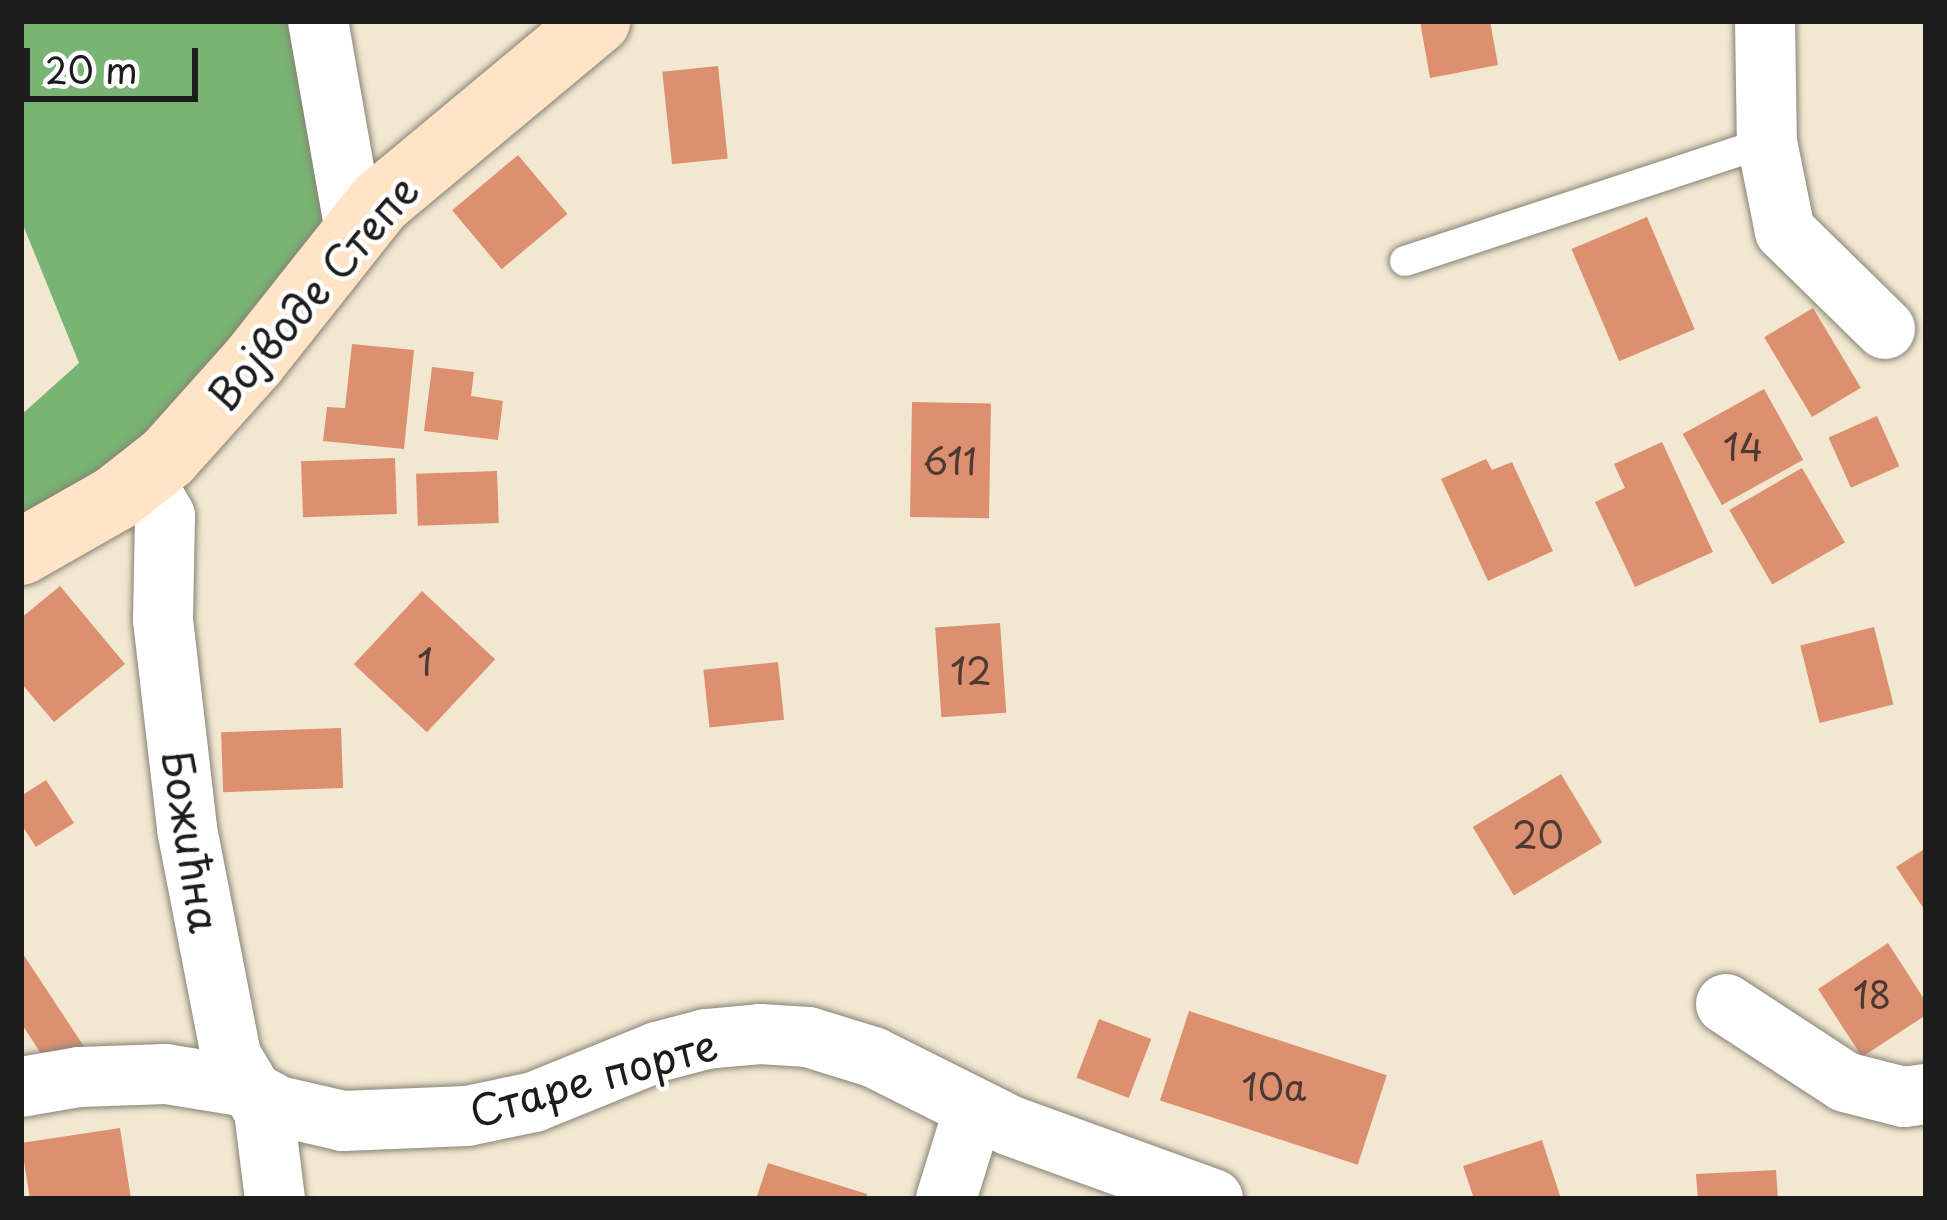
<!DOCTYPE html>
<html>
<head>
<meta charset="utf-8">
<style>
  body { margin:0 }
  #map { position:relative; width:1947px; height:1220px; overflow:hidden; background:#f2e8d1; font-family:"Playpen Sans",sans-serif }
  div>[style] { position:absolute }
  .forest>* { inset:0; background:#78b473 }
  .building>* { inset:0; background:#dc9070; transform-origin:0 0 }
  .roads { filter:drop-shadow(0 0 3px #878276) drop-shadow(0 0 3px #878276) }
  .lane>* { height:30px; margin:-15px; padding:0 15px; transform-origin:15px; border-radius:15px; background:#fff }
  .street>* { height:60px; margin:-30px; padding:0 30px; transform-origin:30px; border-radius:30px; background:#fff }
  .secondary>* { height:66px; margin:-33px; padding:0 33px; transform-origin:33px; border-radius:33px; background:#ffe4c6 }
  span { translate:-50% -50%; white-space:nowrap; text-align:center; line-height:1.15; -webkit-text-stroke:9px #fff; paint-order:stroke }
  .number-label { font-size:36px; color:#4c3931 }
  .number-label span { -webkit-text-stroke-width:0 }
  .street-label { font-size:42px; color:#1c1c1c }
  .frame { position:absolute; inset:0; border:24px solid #1c1c1c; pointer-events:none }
  .scale { position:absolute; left:24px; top:48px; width:174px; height:54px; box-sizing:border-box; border:6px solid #1c1c1c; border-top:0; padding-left:15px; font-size:36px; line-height:42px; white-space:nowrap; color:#1c1c1c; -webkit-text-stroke:9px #fff; paint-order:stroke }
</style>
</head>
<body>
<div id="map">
  <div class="forest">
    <i style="clip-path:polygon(21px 21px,318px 21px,334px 211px,238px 349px,123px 459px,21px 524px,21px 415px,79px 363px,21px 220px)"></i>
  </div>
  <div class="building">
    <i style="clip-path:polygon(1420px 21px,1490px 21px,1498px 65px,1430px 78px)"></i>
    <i style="left:718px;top:66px;width:93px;height:56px;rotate:84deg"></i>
    <i style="left:518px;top:155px;width:77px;height:86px;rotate:50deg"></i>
    <i style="left:1647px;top:217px;width:122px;height:82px;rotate:67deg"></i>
    <i style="left:1813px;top:308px;width:93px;height:57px;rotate:59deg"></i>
    <i style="clip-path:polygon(352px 344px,414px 350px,404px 449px,323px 441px,327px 407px,345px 408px)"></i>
    <i style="clip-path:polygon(432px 367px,474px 372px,471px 396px,503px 401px,498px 440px,424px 431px)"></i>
    <i style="left:1764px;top:389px;width:81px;height:93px;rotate:61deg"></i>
    <i style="left:912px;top:402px;width:79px;height:115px;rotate:1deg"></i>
    <i style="left:1877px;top:416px;width:55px;height:53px;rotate:66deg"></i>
    <i style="clip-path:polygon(1662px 442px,1713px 552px,1635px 587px,1595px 502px,1625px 488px,1614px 464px)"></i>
    <i style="left:395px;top:458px;width:56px;height:94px;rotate:88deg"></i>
    <i style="clip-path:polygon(1486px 459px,1492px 470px,1512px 462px,1553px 551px,1488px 581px,1441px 479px)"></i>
    <i style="left:1802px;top:468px;width:86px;height:84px;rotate:60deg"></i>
    <i style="left:497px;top:471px;width:52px;height:81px;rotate:88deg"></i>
    <i style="clip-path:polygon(60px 586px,125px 664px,54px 722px,21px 683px,21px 618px)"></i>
    <i style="left:422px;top:591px;width:100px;height:100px;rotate:43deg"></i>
    <i style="left:1000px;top:623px;width:90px;height:65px;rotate:86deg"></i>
    <i style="left:1874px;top:627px;width:80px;height:76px;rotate:76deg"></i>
    <i style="left:778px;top:662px;width:58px;height:75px;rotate:84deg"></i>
    <i style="left:341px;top:728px;width:60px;height:120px;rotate:88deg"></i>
    <i style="left:1561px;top:774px;width:80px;height:103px;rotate:59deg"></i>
    <i style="clip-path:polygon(46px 780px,74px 823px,36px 847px,21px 824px,21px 796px)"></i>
    <i style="clip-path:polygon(1926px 848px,1926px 912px,1896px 867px)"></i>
    <i style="clip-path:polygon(1888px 943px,1926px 1002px,1926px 1015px,1862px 1057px,1818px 989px)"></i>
    <i style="clip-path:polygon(21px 951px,85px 1048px,51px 1069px,21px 1023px)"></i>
    <i style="left:1189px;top:1011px;width:208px;height:94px;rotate:18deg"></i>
    <i style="left:1099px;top:1019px;width:56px;height:63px;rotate:21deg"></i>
    <i style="clip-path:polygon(120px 1128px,131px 1199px,30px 1199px,21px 1143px)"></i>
    <i style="clip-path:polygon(1542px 1140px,1561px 1199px,1474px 1199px,1463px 1166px)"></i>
    <i style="clip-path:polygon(768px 1163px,867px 1194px,866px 1199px,756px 1199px)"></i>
    <i style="clip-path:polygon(1776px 1170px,1778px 1199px,1698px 1199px,1696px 1174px)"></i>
  </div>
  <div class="roads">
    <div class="lane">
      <i style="left:1405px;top:261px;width:381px;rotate:-18.2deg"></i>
    </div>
    <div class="street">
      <i style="left:318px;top:21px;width:212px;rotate:80deg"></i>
      <i style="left:1765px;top:21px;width:121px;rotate:89.1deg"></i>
      <i style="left:1767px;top:142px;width:91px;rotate:78.6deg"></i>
      <i style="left:1785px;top:231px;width:140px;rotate:44.4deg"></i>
      <i style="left:143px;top:478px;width:44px;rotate:59.9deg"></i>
      <i style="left:165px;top:516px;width:104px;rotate:91.1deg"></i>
      <i style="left:163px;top:620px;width:210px;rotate:83.4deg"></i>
      <i style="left:187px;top:829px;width:231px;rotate:79deg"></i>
      <i style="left:231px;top:1056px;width:64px;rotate:59deg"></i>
      <i style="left:264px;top:1111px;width:89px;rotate:82.9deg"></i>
      <i style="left:1726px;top:1004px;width:142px;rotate:33.2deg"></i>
      <i style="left:1845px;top:1082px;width:61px;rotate:14.3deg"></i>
      <i style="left:1904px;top:1097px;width:22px;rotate:-8deg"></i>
      <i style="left:21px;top:1087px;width:59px;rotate:-9.8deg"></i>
      <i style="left:79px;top:1077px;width:87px;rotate:-2deg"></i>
      <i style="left:166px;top:1074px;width:76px;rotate:9.1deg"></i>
      <i style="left:241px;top:1086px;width:42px;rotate:28.4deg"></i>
      <i style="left:278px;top:1106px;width:67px;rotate:13deg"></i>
      <i style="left:343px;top:1121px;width:124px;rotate:-2.3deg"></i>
      <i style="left:467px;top:1116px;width:68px;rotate:-11.8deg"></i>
      <i style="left:534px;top:1102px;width:133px;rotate:-22.1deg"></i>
      <i style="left:657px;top:1052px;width:51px;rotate:-14.9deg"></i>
      <i style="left:706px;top:1039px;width:54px;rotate:-5.3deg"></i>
      <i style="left:760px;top:1034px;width:48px;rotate:3.6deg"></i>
      <i style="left:808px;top:1037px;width:68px;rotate:17.1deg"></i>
      <i style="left:873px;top:1057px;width:154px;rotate:26.6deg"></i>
      <i style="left:1011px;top:1126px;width:215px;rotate:19.9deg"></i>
      <i style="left:946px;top:1199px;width:94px;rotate:-72.7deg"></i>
    </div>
    <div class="secondary">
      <i style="left:21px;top:552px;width:109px;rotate:-29.6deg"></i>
      <i style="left:116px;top:498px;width:66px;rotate:-38.3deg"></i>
      <i style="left:168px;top:457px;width:127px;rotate:-48.2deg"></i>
      <i style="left:253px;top:362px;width:204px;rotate:-51.6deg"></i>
      <i style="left:380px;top:202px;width:283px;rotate:-39.8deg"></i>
    </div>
  </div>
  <div class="number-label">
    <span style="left:1743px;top:447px">14</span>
    <span style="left:950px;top:461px">611</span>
    <span style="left:425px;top:662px">1</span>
    <span style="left:971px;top:671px">12</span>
    <span style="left:1538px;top:835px">20</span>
    <span style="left:1872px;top:995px">18</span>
    <span style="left:1274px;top:1087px">10a</span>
  </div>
  <div class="street-label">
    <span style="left:312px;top:292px;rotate:-49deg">Војводе Степе</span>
    <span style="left:192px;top:841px;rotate:81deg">Божићна</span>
    <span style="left:593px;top:1077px;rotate:-16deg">Старе порте</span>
  </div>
  <div class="frame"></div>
  <div class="scale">20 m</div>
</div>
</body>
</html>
